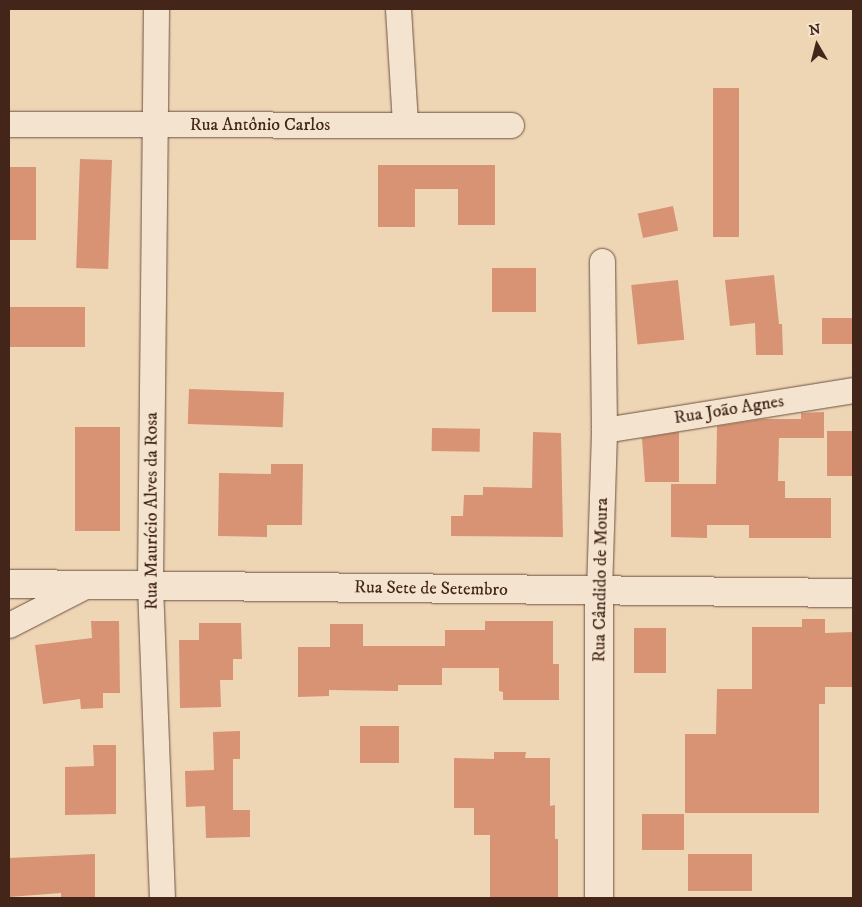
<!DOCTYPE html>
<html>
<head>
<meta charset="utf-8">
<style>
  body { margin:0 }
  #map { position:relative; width:862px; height:907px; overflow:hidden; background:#eed6b5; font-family:"IM FELL DW Pica",serif }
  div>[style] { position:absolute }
  .building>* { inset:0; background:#d89274; transform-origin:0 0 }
  .roads { filter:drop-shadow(0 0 1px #6e5141) drop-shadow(0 0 1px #6e5141) }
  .street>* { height:25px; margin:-12.5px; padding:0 12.5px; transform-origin:12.5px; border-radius:12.5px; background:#f4e4cf }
  .secondary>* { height:28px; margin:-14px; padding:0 14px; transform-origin:14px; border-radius:14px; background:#f4e4cf }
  span { translate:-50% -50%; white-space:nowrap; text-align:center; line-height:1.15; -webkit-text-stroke:4px #f4e4cf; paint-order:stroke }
  .street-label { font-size:18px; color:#43251a }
  .frame { position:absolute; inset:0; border:10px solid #43251a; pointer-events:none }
  .north { position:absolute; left:792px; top:20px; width:50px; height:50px; -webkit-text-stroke:4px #f4e4cf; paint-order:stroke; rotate:352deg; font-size:14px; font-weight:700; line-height:20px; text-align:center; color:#43251a }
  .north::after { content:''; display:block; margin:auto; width:18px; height:22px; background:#43251a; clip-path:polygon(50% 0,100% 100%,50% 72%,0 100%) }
</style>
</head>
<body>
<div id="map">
  <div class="building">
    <i style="left:739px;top:88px;width:149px;height:26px;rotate:90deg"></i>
    <i style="left:80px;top:159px;width:32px;height:109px;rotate:2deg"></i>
    <i style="clip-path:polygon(378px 165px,495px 165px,495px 225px,458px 225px,458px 189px,415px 189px,415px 227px,378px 227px)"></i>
    <i style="left:9px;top:167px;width:27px;height:73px"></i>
    <i style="left:673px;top:206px;width:25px;height:36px;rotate:78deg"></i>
    <i style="left:492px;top:268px;width:44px;height:44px"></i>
    <i style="clip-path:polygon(774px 275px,779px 324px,782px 324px,783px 355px,756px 355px,755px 323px,730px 326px,725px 280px)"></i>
    <i style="left:678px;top:280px;width:60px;height:47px;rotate:84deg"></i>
    <i style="left:9px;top:307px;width:76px;height:40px"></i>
    <i style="left:853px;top:318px;width:26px;height:31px;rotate:90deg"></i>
    <i style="left:189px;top:389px;width:95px;height:35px;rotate:2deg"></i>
    <i style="clip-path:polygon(824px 412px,824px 438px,779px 438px,778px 481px,785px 481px,785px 498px,831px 498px,831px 538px,749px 538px,749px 525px,707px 525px,707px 538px,671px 537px,671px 484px,716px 484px,717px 426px,763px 419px,801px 419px,801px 413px)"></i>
    <i style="left:75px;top:427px;width:45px;height:104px"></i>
    <i style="left:432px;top:428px;width:48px;height:23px;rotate:1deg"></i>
    <i style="left:827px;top:431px;width:26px;height:45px"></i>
    <i style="clip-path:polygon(533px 432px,561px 433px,563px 537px,451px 536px,451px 516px,463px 516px,464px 495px,483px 495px,483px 487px,532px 488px)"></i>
    <i style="clip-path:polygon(679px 432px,679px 482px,645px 482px,642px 438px)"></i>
    <i style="clip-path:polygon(271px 464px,303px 464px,302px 525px,267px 525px,267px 537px,218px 536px,219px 473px,271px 474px)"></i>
    <i style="clip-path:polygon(802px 619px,825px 619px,825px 633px,853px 632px,853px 687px,825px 687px,825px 704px,819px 704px,819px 813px,685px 813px,685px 734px,716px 734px,717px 689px,752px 689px,752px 627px,802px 627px)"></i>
    <i style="clip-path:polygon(91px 621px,119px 621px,120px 693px,103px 693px,103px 708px,81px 709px,80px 699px,43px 704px,35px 645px,92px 638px)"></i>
    <i style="clip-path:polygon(485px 621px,553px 621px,553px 664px,559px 664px,559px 700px,503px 700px,503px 692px,499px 691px,499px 668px,442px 668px,442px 685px,398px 685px,398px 691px,329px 690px,329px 696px,298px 697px,298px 647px,330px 647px,330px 624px,363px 624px,363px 646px,445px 646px,445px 630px,485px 630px)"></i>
    <i style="clip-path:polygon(199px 623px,241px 623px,242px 659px,233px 659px,233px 680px,220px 680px,221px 707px,180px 708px,179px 640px,199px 640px)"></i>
    <i style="left:634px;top:628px;width:32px;height:45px"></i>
    <i style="left:360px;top:726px;width:39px;height:37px"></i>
    <i style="clip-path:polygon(240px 731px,240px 759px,233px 759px,233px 810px,250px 810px,250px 837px,206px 838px,205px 806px,186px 807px,185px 771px,214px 770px,213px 732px)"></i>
    <i style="clip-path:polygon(93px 745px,116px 745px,116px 814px,65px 815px,65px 767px,94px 766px)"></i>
    <i style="clip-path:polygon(494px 752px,526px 752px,525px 758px,550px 758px,550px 806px,555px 805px,555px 839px,558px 839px,558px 898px,490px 898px,490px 835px,474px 835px,474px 808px,454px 808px,454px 758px,494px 759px)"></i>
    <i style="left:642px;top:814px;width:42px;height:36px"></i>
    <i style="clip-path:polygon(95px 854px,95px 898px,61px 898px,61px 893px,9px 897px,9px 858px)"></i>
    <i style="left:688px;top:854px;width:64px;height:37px"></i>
  </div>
  <div class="roads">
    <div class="street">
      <i style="left:156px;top:9px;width:577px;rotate:90.6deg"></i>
      <i style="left:150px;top:586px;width:312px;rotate:87.8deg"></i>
      <i style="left:398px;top:9px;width:116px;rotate:86.5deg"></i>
      <i style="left:9px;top:124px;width:502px;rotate:0.11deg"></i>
      <i style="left:604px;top:430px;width:252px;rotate:-9.1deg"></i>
      <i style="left:599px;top:591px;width:161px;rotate:-88.2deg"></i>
      <i style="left:604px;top:430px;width:169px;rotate:-90.7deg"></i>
      <i style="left:9px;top:625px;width:88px;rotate:-27.1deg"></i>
    </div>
    <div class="secondary">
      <i style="left:9px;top:584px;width:844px;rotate:0.61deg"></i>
      <i style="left:599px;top:898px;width:307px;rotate:-90deg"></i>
    </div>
  </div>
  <div class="street-label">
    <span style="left:260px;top:125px">Rua Antônio Carlos</span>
    <span style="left:729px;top:410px;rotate:-9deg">Rua João Agnes</span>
    <span style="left:152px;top:511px;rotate:-90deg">Rua Maurício Alves da Rosa</span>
    <span style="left:601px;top:580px;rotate:-89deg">Rua Cândido de Moura</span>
    <span style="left:431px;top:589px;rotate:1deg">Rua Sete de Setembro</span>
  </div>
  <div class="frame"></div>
  <div class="north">N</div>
</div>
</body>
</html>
